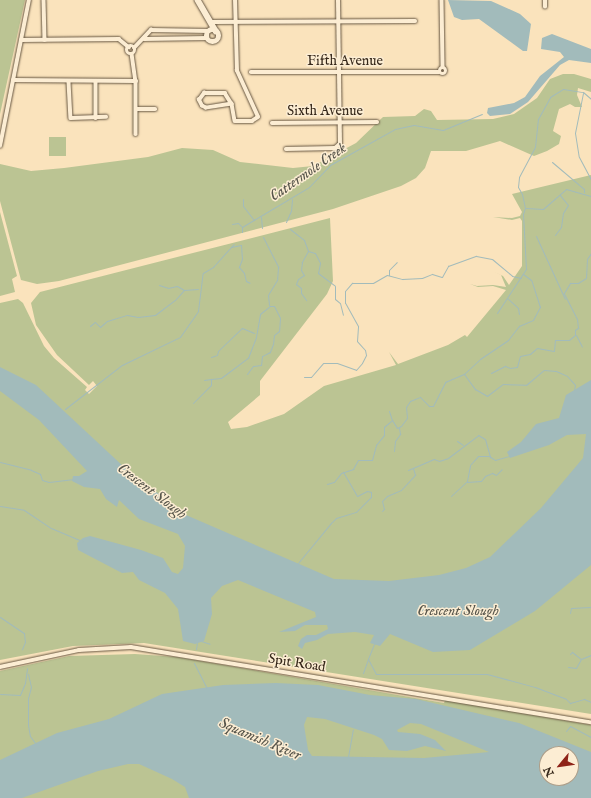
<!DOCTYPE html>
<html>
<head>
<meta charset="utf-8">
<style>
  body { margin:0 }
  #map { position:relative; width:591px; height:798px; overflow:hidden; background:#fae3bc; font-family:"IM FELL English",serif }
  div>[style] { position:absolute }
  .green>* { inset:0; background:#bbc493; transform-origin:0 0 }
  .water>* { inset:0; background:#a2bbbb }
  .stream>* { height:1px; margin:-0.5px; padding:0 0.5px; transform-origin:0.5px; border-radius:0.5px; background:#a2bbbb }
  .roads { filter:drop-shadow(0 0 1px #675742) drop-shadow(0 0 1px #675742) }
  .street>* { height:3.5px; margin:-1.75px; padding:0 1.75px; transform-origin:1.75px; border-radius:1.75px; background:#fcedd3 }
  .street>.ring { margin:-1.75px; padding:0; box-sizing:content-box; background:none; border:3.5px solid #fcedd3; border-radius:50% }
  .secondary>* { height:5.5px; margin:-2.75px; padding:0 2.75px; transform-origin:2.75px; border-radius:2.75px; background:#fcedd3 }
  .secondary>.ring { margin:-2.75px; padding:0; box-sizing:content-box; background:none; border:5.5px solid #fcedd3; border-radius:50% }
  span { translate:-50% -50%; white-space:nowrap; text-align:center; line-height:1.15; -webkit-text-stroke:3px #fcedd3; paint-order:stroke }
  .street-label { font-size:14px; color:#36281a }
  .water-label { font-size:15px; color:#56544a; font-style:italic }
  .north { position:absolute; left:539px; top:746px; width:40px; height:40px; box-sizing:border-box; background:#fcedd3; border:1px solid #ad9e89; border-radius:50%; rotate:241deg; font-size:11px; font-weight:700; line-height:16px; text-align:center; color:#36281a }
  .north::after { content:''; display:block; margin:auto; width:14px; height:18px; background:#8f2418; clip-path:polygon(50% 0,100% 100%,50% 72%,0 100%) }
</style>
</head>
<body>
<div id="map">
  <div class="green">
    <i style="clip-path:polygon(0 0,25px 0,0 114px)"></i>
    <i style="clip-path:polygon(563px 74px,574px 74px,591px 79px,591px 92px,578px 88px,577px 95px,582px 107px,575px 107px,570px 104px,559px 109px,553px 131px,561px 136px,559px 144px,547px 151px,534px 156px,500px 141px,466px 151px,431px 151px,425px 168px,416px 178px,401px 186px,333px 209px,59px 281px,37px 284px,21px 280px,0 201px,0 164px,31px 171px,64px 168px,148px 157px,182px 148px,213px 150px,240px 162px,293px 168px,313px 166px,356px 143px,383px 117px,415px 116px,424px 109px,431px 111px,437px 120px,493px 119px,514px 114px,537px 98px,550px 79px)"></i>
    <i style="left:49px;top:137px;width:17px;height:19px"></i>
    <i style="clip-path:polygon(591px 175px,591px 714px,144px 643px,73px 646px,0 660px,0 303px,18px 299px,23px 303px,44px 346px,54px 358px,87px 387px,85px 390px,89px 394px,97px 386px,93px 381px,89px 385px,57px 355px,36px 325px,31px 303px,40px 292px,330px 218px,333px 281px,327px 294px,260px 381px,260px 395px,228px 422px,231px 429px,247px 427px,284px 414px,324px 386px,396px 365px,389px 352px,398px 364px,448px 345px,465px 335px,467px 337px,506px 290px,493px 286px,478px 287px,470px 284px,477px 286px,493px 285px,506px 287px,501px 275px,490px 270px,503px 276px,509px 285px,522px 266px,522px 221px,520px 218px,512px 220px,493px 217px,512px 218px,520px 216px,522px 212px,512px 194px)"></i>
    <i style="clip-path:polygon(0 212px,17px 276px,12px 279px,15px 292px,0 296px)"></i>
    <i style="clip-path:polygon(evenodd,135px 654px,177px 657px,444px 703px,445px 700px,591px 725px,591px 798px,0 798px,0 671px,69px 656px,135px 654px,547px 754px,571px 754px,571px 778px,547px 778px,547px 754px)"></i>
  </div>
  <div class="water">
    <i style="clip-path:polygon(448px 0,491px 1px,520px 14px,531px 24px,527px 51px,523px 51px,479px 19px,462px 20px,454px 17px)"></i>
    <i style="clip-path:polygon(552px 34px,591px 49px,591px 63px,569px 60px,560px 65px,528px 102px,510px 114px,490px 116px,487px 113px,488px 108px,514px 103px,525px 97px,540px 76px,564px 57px,560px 52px,541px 49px,542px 38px)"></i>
    <i style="clip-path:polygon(0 367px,36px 385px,124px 467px,186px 515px,334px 579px,389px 581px,439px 575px,466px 568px,490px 557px,541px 508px,583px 458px,586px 434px,567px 435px,549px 445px,510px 458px,507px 452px,521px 442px,536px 424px,559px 418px,566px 395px,591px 380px,591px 565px,535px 611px,470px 650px,433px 652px,390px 634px,380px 646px,370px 643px,374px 635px,355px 632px,328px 634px,317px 640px,305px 643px,302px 649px,298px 646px,301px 639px,307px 635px,316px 635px,328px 629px,327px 625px,305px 625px,295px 631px,279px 632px,316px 617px,315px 612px,238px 580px,222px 586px,211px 598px,212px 614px,204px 641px,195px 644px,183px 641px,178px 609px,165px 593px,139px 580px,133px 572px,122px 573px,78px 550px,77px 543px,83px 538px,90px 536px,141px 550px,163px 558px,172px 572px,178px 574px,183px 568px,185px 546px,178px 534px,139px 519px,119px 500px,117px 507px,106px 499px,100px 489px,84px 487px,72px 481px,73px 476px,79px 476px,87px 471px,39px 420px,0 391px)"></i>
    <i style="clip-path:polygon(evenodd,276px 683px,318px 685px,370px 695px,416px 699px,519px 723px,591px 752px,591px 798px,189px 798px,185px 787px,172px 779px,139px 764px,128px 764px,98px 771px,22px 798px,0 798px,0 760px,57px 733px,109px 719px,162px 694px,223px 685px,276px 683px,307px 717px,325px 719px,374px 735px,382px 739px,389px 750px,407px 751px,425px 746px,446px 751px,435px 740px,420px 734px,398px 732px,397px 730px,410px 723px,421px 724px,489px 752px,424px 758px,312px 756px,308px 750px,304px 725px,307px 717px,276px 683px,547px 754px,571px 754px,571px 778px,547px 778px,547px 754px)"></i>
  </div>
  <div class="stream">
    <i style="left:583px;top:93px;width:41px;rotate:101.3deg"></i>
    <i style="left:575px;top:133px;width:24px;rotate:81deg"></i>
    <i style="left:579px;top:157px;width:26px;rotate:62deg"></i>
    <i style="left:552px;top:162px;width:42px;rotate:40.2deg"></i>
    <i style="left:584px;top:189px;width:3px;rotate:90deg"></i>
    <i style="left:243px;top:199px;width:7px;rotate:90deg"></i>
    <i style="left:243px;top:206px;width:18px;rotate:52deg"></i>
    <i style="left:526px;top:208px;width:17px;rotate:3deg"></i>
    <i style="left:543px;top:209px;width:30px;rotate:-41deg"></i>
    <i style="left:566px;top:189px;width:26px;rotate:16deg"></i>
    <i style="left:261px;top:217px;width:11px;rotate:85deg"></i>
    <i style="left:286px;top:222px;width:12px;rotate:-66deg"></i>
    <i style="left:291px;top:211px;width:12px;rotate:-85deg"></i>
    <i style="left:232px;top:224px;width:6px;rotate:-9deg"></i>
    <i style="left:238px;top:223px;width:6px;rotate:45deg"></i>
    <i style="left:290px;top:229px;width:18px;rotate:38deg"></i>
    <i style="left:304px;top:240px;width:12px;rotate:70deg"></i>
    <i style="left:308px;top:251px;width:13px;rotate:119deg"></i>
    <i style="left:302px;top:262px;width:8px;rotate:97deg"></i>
    <i style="left:301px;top:270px;width:6px;rotate:59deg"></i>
    <i style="left:304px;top:275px;width:7px;rotate:146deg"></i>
    <i style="left:298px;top:279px;width:5px;rotate:112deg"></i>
    <i style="left:296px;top:284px;width:6px;rotate:39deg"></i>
    <i style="left:301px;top:288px;width:5px;rotate:90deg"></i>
    <i style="left:301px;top:293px;width:9px;rotate:54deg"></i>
    <i style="left:242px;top:232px;width:5px;rotate:-90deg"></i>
    <i style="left:242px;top:227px;width:78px;rotate:-30.8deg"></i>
    <i style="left:309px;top:187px;width:30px;rotate:-46deg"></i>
    <i style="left:330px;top:165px;width:74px;rotate:-29deg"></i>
    <i style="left:395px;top:129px;width:19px;rotate:-12deg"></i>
    <i style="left:414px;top:125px;width:29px;rotate:10deg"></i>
    <i style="left:443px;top:130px;width:42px;rotate:-22.3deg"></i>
    <i style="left:555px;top:235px;width:10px;rotate:-53deg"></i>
    <i style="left:561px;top:227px;width:14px;rotate:-82deg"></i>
    <i style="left:563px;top:213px;width:9px;rotate:-58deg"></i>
    <i style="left:568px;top:205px;width:13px;rotate:-129deg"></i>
    <i style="left:536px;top:236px;width:69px;rotate:65.3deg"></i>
    <i style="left:263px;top:237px;width:34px;rotate:63deg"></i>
    <i style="left:278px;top:267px;width:13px;rotate:94deg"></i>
    <i style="left:277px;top:280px;width:17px;rotate:121deg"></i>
    <i style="left:268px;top:295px;width:10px;rotate:84deg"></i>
    <i style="left:231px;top:247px;width:10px;rotate:-11deg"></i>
    <i style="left:241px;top:245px;width:14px;rotate:86deg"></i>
    <i style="left:242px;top:259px;width:9px;rotate:111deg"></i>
    <i style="left:239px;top:267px;width:8px;rotate:50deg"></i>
    <i style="left:244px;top:273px;width:8px;rotate:76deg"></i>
    <i style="left:246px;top:281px;width:4px;rotate:27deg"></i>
    <i style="left:308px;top:251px;width:7px;rotate:16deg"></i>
    <i style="left:315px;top:253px;width:11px;rotate:63deg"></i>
    <i style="left:320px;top:263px;width:10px;rotate:101deg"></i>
    <i style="left:318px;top:273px;width:21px;rotate:37deg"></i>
    <i style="left:335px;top:286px;width:13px;rotate:90deg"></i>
    <i style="left:335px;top:299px;width:6px;rotate:39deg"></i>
    <i style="left:340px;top:303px;width:12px;rotate:76deg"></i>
    <i style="left:389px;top:275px;width:5px;rotate:-90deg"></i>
    <i style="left:389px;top:270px;width:11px;rotate:-45deg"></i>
    <i style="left:159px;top:285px;width:9px;rotate:18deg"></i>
    <i style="left:168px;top:288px;width:9px;rotate:-13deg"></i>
    <i style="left:177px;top:286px;width:8px;rotate:30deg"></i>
    <i style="left:184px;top:290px;width:14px;rotate:-4deg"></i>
    <i style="left:507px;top:298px;width:15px;rotate:42deg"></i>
    <i style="left:518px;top:308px;width:6px;rotate:81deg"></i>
    <i style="left:497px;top:313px;width:53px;rotate:-56.6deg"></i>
    <i style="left:526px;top:269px;width:55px;rotate:-93.1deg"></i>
    <i style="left:523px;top:214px;width:6px;rotate:-72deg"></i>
    <i style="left:525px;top:208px;width:14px;rotate:-102deg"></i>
    <i style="left:522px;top:194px;width:8px;rotate:-120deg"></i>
    <i style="left:518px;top:187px;width:10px;rotate:-84deg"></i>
    <i style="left:519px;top:177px;width:34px;rotate:-62deg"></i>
    <i style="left:535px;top:147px;width:28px;rotate:-84deg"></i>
    <i style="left:538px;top:119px;width:25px;rotate:-61deg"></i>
    <i style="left:550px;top:97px;width:15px;rotate:-32deg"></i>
    <i style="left:563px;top:89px;width:20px;rotate:9deg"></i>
    <i style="left:583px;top:92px;width:11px;rotate:41deg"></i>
    <i style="left:90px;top:326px;width:6px;rotate:-39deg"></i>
    <i style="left:95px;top:322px;width:7px;rotate:45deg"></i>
    <i style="left:100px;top:327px;width:9px;rotate:-41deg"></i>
    <i style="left:107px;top:321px;width:21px;rotate:-17deg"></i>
    <i style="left:127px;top:315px;width:11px;rotate:10deg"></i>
    <i style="left:138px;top:317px;width:17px;rotate:-7deg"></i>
    <i style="left:155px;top:315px;width:25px;rotate:-37deg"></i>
    <i style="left:175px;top:300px;width:13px;rotate:-48deg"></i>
    <i style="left:576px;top:335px;width:13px;rotate:63deg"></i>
    <i style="left:211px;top:357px;width:6px;rotate:-18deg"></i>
    <i style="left:217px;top:355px;width:4px;rotate:-76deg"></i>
    <i style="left:218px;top:351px;width:33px;rotate:-44deg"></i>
    <i style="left:242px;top:328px;width:13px;rotate:23deg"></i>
    <i style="left:491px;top:373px;width:16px;rotate:-27deg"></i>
    <i style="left:505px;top:366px;width:5px;rotate:22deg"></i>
    <i style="left:510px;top:368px;width:7px;rotate:-8deg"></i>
    <i style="left:517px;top:367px;width:11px;rotate:-75deg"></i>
    <i style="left:520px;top:356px;width:10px;rotate:-11deg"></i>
    <i style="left:530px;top:354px;width:9px;rotate:-41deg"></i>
    <i style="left:537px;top:348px;width:17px;rotate:10deg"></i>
    <i style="left:554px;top:351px;width:11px;rotate:-85deg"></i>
    <i style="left:555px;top:340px;width:14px"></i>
    <i style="left:569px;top:340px;width:8px;rotate:-40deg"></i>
    <i style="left:575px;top:335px;width:5px;rotate:-90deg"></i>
    <i style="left:575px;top:330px;width:4px;rotate:-34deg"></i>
    <i style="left:578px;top:328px;width:9px;rotate:-96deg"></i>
    <i style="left:577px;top:319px;width:29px;rotate:-117deg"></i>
    <i style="left:564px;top:293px;width:12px;rotate:-59deg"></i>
    <i style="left:570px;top:283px;width:8px"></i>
    <i style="left:578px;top:283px;width:9px;rotate:-32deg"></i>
    <i style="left:586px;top:278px;width:19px;rotate:-87deg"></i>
    <i style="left:587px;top:259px;width:7px;rotate:-56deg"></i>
    <i style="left:464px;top:374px;width:19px;rotate:54deg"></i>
    <i style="left:475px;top:389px;width:14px;rotate:30deg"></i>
    <i style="left:487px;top:396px;width:20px;rotate:-37deg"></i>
    <i style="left:503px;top:384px;width:23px;rotate:2deg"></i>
    <i style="left:526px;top:385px;width:23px;rotate:-40deg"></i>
    <i style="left:544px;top:370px;width:12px;rotate:5deg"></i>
    <i style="left:556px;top:371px;width:12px;rotate:24deg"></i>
    <i style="left:567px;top:376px;width:12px;rotate:48deg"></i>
    <i style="left:575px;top:385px;width:5px;rotate:101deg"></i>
    <i style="left:304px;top:377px;width:7px"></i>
    <i style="left:311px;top:377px;width:18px;rotate:-49deg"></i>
    <i style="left:323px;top:363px;width:14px"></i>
    <i style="left:337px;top:363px;width:20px;rotate:20deg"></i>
    <i style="left:356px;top:370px;width:9px;rotate:-49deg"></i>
    <i style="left:362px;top:363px;width:9px;rotate:-63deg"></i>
    <i style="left:366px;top:355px;width:5px;rotate:-101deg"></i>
    <i style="left:365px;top:350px;width:12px;rotate:-132deg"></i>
    <i style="left:357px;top:341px;width:15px;rotate:-86deg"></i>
    <i style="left:358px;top:326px;width:26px;rotate:-119deg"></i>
    <i style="left:345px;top:303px;width:12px;rotate:-90deg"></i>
    <i style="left:345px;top:291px;width:11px;rotate:-49deg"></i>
    <i style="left:352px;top:283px;width:21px"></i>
    <i style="left:373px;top:283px;width:16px;rotate:-30deg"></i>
    <i style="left:387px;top:275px;width:16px;rotate:15deg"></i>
    <i style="left:402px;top:279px;width:20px;rotate:-3deg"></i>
    <i style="left:422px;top:278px;width:11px;rotate:-22deg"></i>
    <i style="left:432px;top:274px;width:10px;rotate:17deg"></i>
    <i style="left:442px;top:277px;width:13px;rotate:-61deg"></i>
    <i style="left:448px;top:266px;width:30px;rotate:-20deg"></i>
    <i style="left:476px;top:256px;width:16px;rotate:11deg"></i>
    <i style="left:492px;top:259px;width:26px;rotate:40deg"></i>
    <i style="left:512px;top:276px;width:9px;rotate:13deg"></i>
    <i style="left:204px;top:380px;width:7px;rotate:-8deg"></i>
    <i style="left:193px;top:403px;width:25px;rotate:-45deg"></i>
    <i style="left:211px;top:385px;width:6px;rotate:-90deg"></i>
    <i style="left:211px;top:379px;width:10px;rotate:-6deg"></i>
    <i style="left:221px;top:378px;width:34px;rotate:-37deg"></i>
    <i style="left:248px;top:358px;width:22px;rotate:-69deg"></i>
    <i style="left:256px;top:337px;width:23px;rotate:-80deg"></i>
    <i style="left:260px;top:314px;width:13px;rotate:-39deg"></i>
    <i style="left:270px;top:306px;width:4px"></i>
    <i style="left:274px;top:306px;width:13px;rotate:63deg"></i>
    <i style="left:280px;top:318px;width:13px;rotate:94deg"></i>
    <i style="left:279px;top:331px;width:6px;rotate:141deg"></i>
    <i style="left:274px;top:335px;width:9px;rotate:96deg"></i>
    <i style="left:273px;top:344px;width:9px;rotate:111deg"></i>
    <i style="left:270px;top:352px;width:9px;rotate:153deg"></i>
    <i style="left:262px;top:356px;width:9px;rotate:96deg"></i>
    <i style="left:261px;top:365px;width:8px;rotate:173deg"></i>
    <i style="left:253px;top:366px;width:10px;rotate:127deg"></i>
    <i style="left:65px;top:409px;width:72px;rotate:-37.7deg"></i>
    <i style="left:122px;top:365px;width:64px;rotate:-25.8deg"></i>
    <i style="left:180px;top:337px;width:32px;rotate:-55deg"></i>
    <i style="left:198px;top:311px;width:38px;rotate:-83deg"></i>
    <i style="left:203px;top:273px;width:12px;rotate:-31deg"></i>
    <i style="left:213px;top:267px;width:31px;rotate:-48deg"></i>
    <i style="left:389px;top:411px;width:9px;rotate:72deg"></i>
    <i style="left:457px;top:441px;width:7px;rotate:34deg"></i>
    <i style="left:394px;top:451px;width:10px;rotate:-84deg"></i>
    <i style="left:395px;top:441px;width:9px;rotate:-54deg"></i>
    <i style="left:400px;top:434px;width:6px;rotate:-99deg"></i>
    <i style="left:0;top:462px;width:32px;rotate:14deg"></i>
    <i style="left:31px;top:470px;width:10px;rotate:24deg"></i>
    <i style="left:40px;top:474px;width:6px;rotate:72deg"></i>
    <i style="left:42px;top:480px;width:7px;rotate:16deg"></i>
    <i style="left:49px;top:482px;width:23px;rotate:-7deg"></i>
    <i style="left:408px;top:470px;width:28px;rotate:-23deg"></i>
    <i style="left:434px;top:459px;width:5px;rotate:22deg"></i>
    <i style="left:439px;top:461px;width:9px;rotate:-18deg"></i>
    <i style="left:448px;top:458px;width:38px;rotate:-37deg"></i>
    <i style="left:478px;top:435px;width:8px;rotate:30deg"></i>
    <i style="left:485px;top:439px;width:19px;rotate:74deg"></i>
    <i style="left:467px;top:482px;width:14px;rotate:-4deg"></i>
    <i style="left:481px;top:481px;width:6px;rotate:-51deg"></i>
    <i style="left:485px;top:476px;width:8px;rotate:-23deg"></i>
    <i style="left:492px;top:473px;width:4px;rotate:27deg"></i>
    <i style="left:496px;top:475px;width:8px;rotate:-45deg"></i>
    <i style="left:327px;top:484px;width:7px;rotate:-16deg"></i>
    <i style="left:334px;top:482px;width:11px;rotate:-52deg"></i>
    <i style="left:341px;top:473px;width:13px;rotate:-18deg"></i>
    <i style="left:353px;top:469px;width:10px;rotate:-61deg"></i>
    <i style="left:358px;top:460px;width:14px"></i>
    <i style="left:372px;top:460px;width:16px;rotate:-75deg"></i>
    <i style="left:376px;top:445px;width:13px;rotate:-51deg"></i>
    <i style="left:384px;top:435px;width:8px;rotate:-90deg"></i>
    <i style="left:384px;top:427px;width:11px;rotate:-41deg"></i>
    <i style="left:392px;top:420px;width:9px;rotate:58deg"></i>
    <i style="left:397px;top:428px;width:4px;rotate:-27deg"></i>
    <i style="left:401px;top:426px;width:10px;rotate:-53deg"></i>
    <i style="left:407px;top:418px;width:11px;rotate:-95deg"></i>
    <i style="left:406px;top:407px;width:7px;rotate:-56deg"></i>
    <i style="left:410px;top:401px;width:11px;rotate:-22deg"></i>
    <i style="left:420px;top:397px;width:13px;rotate:45deg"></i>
    <i style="left:429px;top:406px;width:4px"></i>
    <i style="left:433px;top:406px;width:27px;rotate:-63deg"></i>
    <i style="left:445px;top:382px;width:21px;rotate:-23deg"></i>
    <i style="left:464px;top:374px;width:22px;rotate:-43deg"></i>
    <i style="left:480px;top:359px;width:34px;rotate:-34deg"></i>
    <i style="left:508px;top:340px;width:18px;rotate:-52deg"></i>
    <i style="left:519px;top:326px;width:15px;rotate:-23deg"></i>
    <i style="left:533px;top:320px;width:15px;rotate:-62deg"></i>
    <i style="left:540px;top:307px;width:28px;rotate:-108deg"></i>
    <i style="left:531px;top:280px;width:10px;rotate:-143deg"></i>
    <i style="left:451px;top:496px;width:22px;rotate:-43deg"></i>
    <i style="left:467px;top:481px;width:16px;rotate:-79deg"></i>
    <i style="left:470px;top:465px;width:12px;rotate:-48deg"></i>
    <i style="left:478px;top:456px;width:11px"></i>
    <i style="left:489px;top:456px;width:7px;rotate:34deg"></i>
    <i style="left:495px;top:460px;width:15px;rotate:-16deg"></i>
    <i style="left:0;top:506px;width:24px;rotate:9deg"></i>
    <i style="left:24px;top:510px;width:32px;rotate:34deg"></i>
    <i style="left:51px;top:528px;width:34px;rotate:23deg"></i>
    <i style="left:382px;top:511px;width:3px;rotate:-45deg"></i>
    <i style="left:384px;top:509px;width:8px;rotate:-104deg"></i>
    <i style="left:382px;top:501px;width:7px;rotate:-45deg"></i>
    <i style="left:387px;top:496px;width:15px;rotate:-23deg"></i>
    <i style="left:401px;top:490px;width:21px;rotate:-47deg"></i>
    <i style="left:415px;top:475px;width:7px;rotate:-106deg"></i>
    <i style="left:298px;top:563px;width:52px;rotate:-50.5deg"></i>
    <i style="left:331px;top:523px;width:7px;rotate:-45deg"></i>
    <i style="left:336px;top:518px;width:21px;rotate:-17deg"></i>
    <i style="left:356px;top:512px;width:21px;rotate:-45deg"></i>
    <i style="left:371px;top:497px;width:5px;rotate:-90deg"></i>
    <i style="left:371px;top:492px;width:4px;rotate:-166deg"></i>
    <i style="left:367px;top:491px;width:11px;rotate:153deg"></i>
    <i style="left:357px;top:496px;width:28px;rotate:-120deg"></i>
    <i style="left:570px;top:613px;width:5px;rotate:-79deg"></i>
    <i style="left:571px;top:608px;width:20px;rotate:-3deg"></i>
    <i style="left:0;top:617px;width:29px;rotate:34deg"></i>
    <i style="left:24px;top:633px;width:9px;rotate:84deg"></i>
    <i style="left:25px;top:642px;width:8px;rotate:113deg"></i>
    <i style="left:201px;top:641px;width:9px;rotate:18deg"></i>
    <i style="left:374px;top:644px;width:16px;rotate:112deg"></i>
    <i style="left:368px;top:659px;width:17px;rotate:62deg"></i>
    <i style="left:376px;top:674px;width:111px"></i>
    <i style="left:487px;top:674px;width:50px;rotate:15.2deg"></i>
    <i style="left:535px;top:687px;width:33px;rotate:21deg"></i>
    <i style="left:566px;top:699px;width:6px;rotate:45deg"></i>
    <i style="left:570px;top:703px;width:15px;rotate:-16deg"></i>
    <i style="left:584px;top:699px;width:8px;rotate:23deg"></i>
    <i style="left:196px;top:649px;width:6px;rotate:-81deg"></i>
    <i style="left:570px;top:654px;width:3px;rotate:-45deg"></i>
    <i style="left:572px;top:652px;width:11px;rotate:38deg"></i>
    <i style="left:581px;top:659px;width:11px;rotate:-22deg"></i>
    <i style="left:194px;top:663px;width:28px;rotate:63deg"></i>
    <i style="left:568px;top:667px;width:8px;rotate:7deg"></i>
    <i style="left:576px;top:668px;width:10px;rotate:-61deg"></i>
    <i style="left:363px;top:673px;width:15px;rotate:-70deg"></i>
    <i style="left:28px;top:674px;width:13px;rotate:77deg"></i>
    <i style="left:31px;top:687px;width:11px;rotate:105deg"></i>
    <i style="left:28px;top:698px;width:27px;rotate:90deg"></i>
    <i style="left:28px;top:725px;width:11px;rotate:80deg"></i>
    <i style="left:30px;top:736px;width:9px;rotate:54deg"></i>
    <i style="left:0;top:694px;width:20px;rotate:3deg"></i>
    <i style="left:20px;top:695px;width:13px;rotate:-67deg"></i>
    <i style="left:25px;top:683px;width:15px;rotate:-82deg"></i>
    <i style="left:566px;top:731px;width:6px;rotate:-51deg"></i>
    <i style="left:570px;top:726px;width:24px;rotate:28deg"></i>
    <i style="left:348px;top:757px;width:28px;rotate:-80deg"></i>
  </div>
  <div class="roads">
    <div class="street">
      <i style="left:44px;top:0;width:40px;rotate:88.6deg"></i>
      <i style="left:442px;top:0;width:67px;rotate:89.1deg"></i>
      <i style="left:545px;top:7px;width:7px;rotate:-90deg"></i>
      <i style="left:212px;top:22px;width:203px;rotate:-0.3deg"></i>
      <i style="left:144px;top:39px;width:63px;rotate:-0.9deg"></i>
      <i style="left:21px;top:40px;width:98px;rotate:-0.6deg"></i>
      <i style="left:119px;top:39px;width:13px;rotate:39deg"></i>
      <i class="ring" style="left:127px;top:46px;width:4.5px;height:4.5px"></i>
      <i style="left:134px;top:48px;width:25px;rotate:-47deg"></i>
      <i style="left:151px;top:30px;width:58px;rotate:1deg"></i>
      <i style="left:132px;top:54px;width:27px;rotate:82deg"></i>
      <i style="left:136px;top:81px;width:53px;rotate:90deg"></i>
      <i class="ring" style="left:439.5px;top:67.5px;width:3.5px;height:3.5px"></i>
      <i style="left:251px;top:72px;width:188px"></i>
      <i style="left:13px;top:80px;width:123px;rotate:0.5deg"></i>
      <i style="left:69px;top:82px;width:36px;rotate:87deg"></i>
      <i style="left:71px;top:118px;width:35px;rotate:-2deg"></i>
      <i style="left:96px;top:82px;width:36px;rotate:90deg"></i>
      <i style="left:232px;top:104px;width:26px;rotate:171deg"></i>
      <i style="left:206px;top:108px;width:4px;rotate:-153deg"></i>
      <i style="left:202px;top:106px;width:7px;rotate:-117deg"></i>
      <i style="left:199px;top:100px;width:9px;rotate:-54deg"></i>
      <i style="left:204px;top:93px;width:21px"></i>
      <i style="left:225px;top:93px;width:13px;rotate:58deg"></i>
      <i style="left:232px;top:104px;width:17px;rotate:80deg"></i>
      <i style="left:235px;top:121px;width:17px"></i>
      <i style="left:252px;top:121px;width:7px;rotate:-34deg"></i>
      <i style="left:258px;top:117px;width:51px;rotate:-114.5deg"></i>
      <i style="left:237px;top:71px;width:71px;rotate:-91.6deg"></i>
      <i style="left:136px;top:109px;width:19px"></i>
      <i style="left:272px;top:123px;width:105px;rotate:-0.5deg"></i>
      <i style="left:0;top:146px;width:149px;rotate:-78.8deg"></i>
      <i style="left:286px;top:149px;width:49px;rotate:-1.2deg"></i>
      <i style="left:335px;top:148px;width:6px;rotate:-39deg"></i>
      <i style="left:340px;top:144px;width:144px;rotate:-90.8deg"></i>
      <i style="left:0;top:667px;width:81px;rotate:-12.1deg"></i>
      <i style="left:79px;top:650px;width:52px;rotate:-3.3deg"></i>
      <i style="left:131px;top:647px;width:466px;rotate:9.3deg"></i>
    </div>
    <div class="secondary">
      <i style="left:198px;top:0;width:36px;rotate:60deg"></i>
      <i class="ring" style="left:207px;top:30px;width:6.5px;height:6.5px"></i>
    </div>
  </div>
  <div class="street-label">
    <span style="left:345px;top:61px">Fifth Avenue</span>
    <span style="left:325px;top:111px">Sixth Avenue</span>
    <span style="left:297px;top:663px;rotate:9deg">Spit Road</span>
  </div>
  <div class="water-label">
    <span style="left:308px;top:172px;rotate:-35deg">Cattermole Creek</span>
    <span style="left:152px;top:491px;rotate:37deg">Crescent Slough</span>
    <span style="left:458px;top:611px">Crescent Slough</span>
    <span style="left:260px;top:739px;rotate:23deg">Squamish River</span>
  </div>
  <div class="north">N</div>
</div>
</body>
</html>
